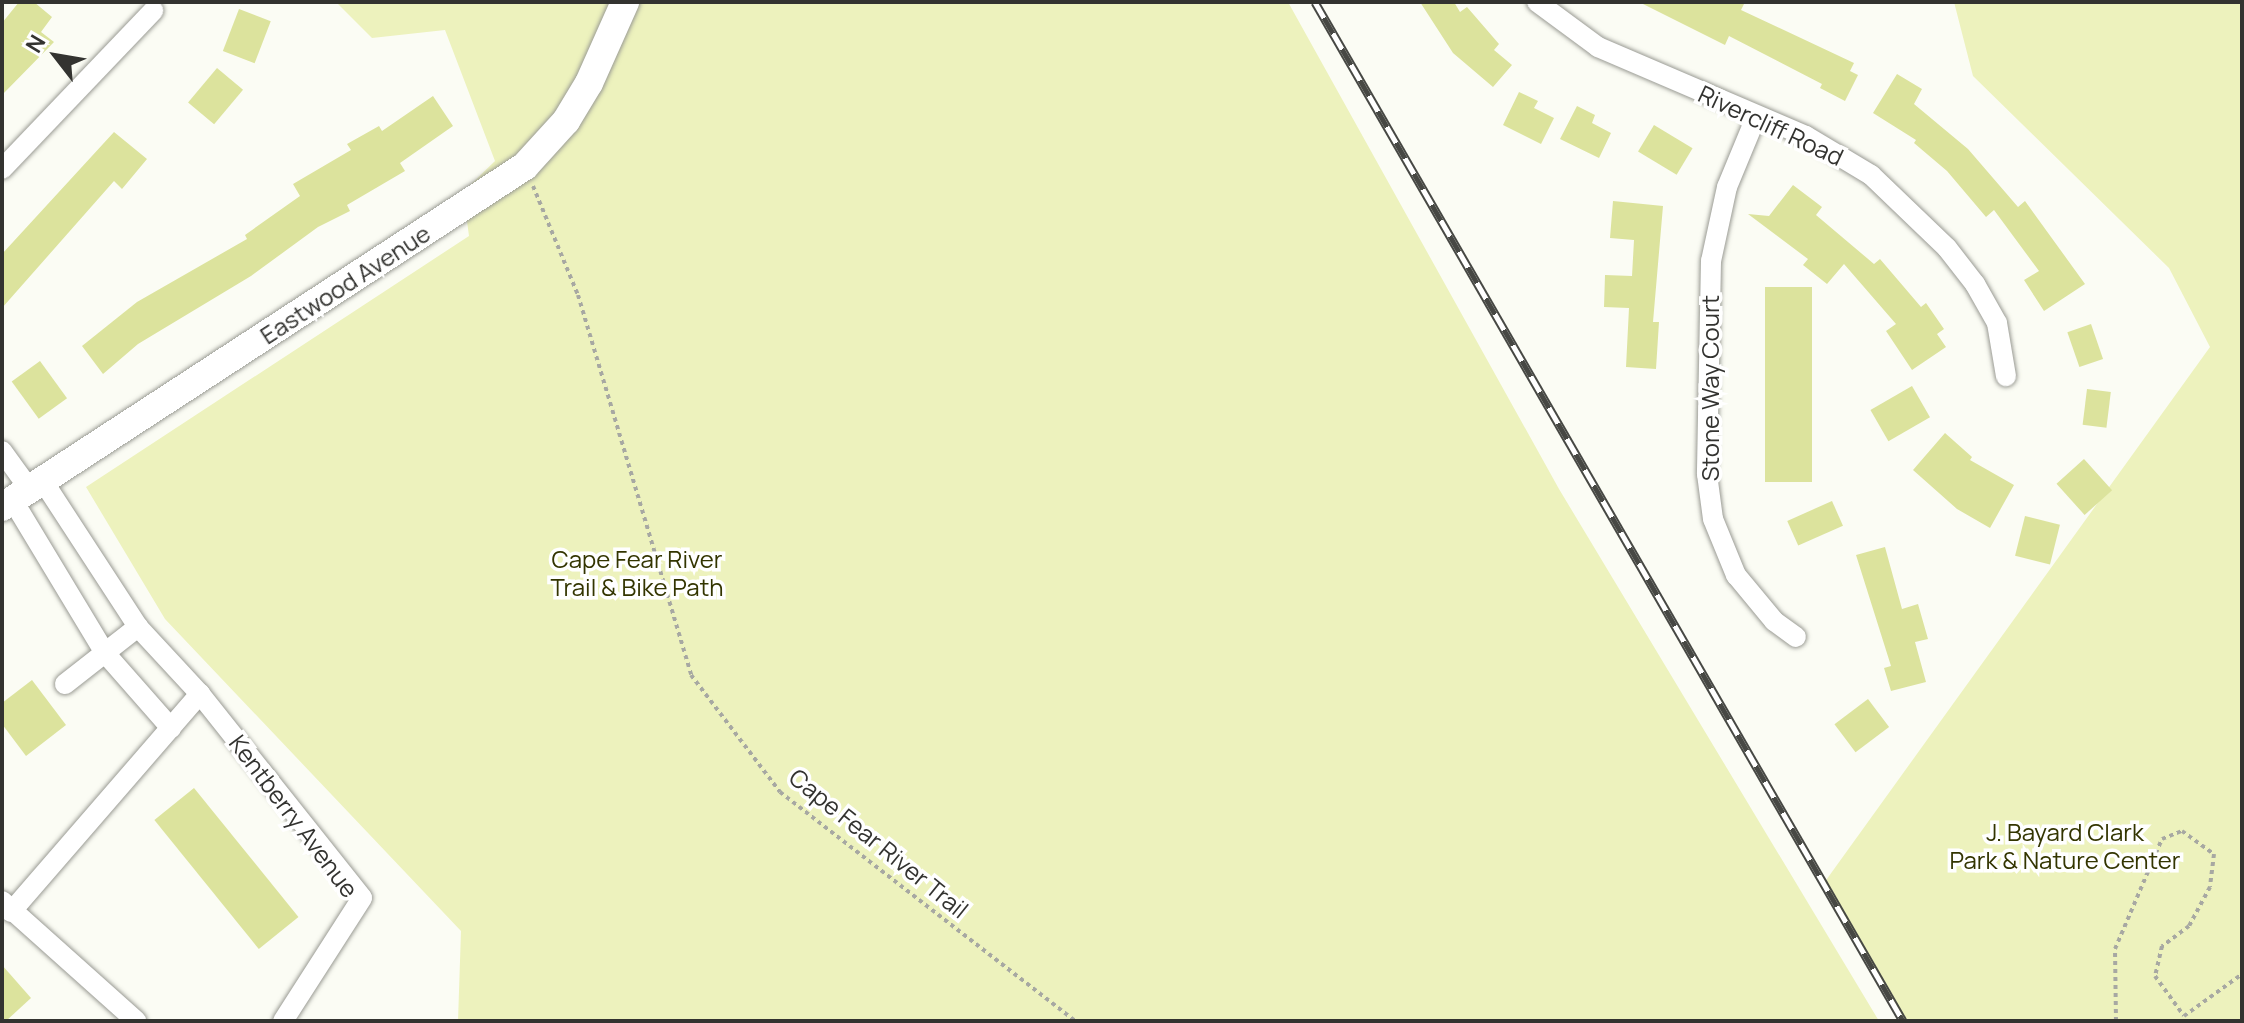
<!DOCTYPE html>
<html>
<head>
<meta charset="utf-8">
<style>
  body { margin:0 }
  #map { position:relative; width:2244px; height:1023px; overflow:hidden; background:#fbfcf4; font-family:Manrope,sans-serif }
  div>[style] { position:absolute }
  .green>* { inset:0; background:#edf2bd }
  .building>* { inset:0; background:#dce39d; transform-origin:0 0 }
  .path>* { height:4px; margin-top:-2px; transform-origin:0; background:repeating-linear-gradient(90deg,#a7a8a2 0 4px,transparent 0 8px) }
  .roads { filter:drop-shadow(0 0 2px #9a9b94) drop-shadow(0 0 2px #9a9b94) }
  .street>* { height:20px; margin:-10px; padding:0 10px; transform-origin:10px; border-radius:10px; background:#fff }
  .secondary>* { height:28px; margin:-14px; padding:0 14px; transform-origin:14px; border-radius:14px; background:#fff }
  .rail>* { height:9px; margin-top:-4.5px; transform-origin:0; background:repeating-linear-gradient(90deg,#fff 0 18px,#474844 0 36px); box-sizing:border-box; border-block:2px solid #474844 }
  span { translate:-50% -50%; white-space:nowrap; text-align:center; line-height:1.15; -webkit-text-stroke:7px #fff; paint-order:stroke }
  .street-label { font-size:24px; color:#333330 }
  .park-label { font-size:24px; color:#333500 }
  .frame { position:absolute; inset:0; border:4px solid #333330; pointer-events:none }
  .north { position:absolute; left:16px; top:16px; width:80px; height:80px; -webkit-text-stroke:6px #fff; paint-order:stroke; rotate:301deg; font-size:22px; font-weight:700; line-height:32px; text-align:center; color:#333330 }
  .north::after { content:''; display:block; margin:auto; width:28px; height:36px; background:#333330; clip-path:polygon(50% 0,100% 100%,50% 72%,0 100%) }
</style>
</head>
<body>
<div id="map">
  <div class="green">
    <i style="clip-path:polygon(336px 2px,1288px 2px,1559px 489px,1879px 1021px,458px 1021px,461px 931px,165px 619px,86px 487px,469px 236px,463px 192px,495px 161px,445px 30px,372px 38px)"></i>
    <i style="clip-path:polygon(1954px 2px,2242px 2px,2242px 1021px,1904px 1021px,1824px 883px,2210px 347px,2169px 268px,1973px 76px)"></i>
  </div>
  <div class="building">
    <i style="clip-path:polygon(19px 2px,34px 2px,52px 17px,41px 32px,54px 42px,2px 95px,2px 23px)"></i>
    <i style="clip-path:polygon(1420px 2px,1454px 2px,1460px 12px,1467px 7px,1499px 44px,1494px 50px,1512px 65px,1493px 87px,1453px 53px)"></i>
    <i style="clip-path:polygon(1639px 2px,1745px 2px,1741px 10px,1854px 63px,1850px 71px,1858px 75px,1845px 101px,1820px 88px,1822px 84px,1729px 36px,1725px 45px)"></i>
    <i style="left:239px;top:9px;width:34px;height:45px;rotate:21deg"></i>
    <i style="left:217px;top:68px;width:34px;height:45px;rotate:40deg"></i>
    <i style="clip-path:polygon(1897px 74px,1922px 89px,1914px 104px,1968px 149px,2018px 207px,2025px 201px,2085px 284px,2044px 311px,2024px 280px,2039px 271px,1994px 210px,1986px 217px,1947px 171px,1914px 143px,1916px 140px,1873px 113px)"></i>
    <i style="clip-path:polygon(1519px 92px,1538px 101px,1534px 108px,1554px 118px,1541px 144px,1503px 125px)"></i>
    <i style="clip-path:polygon(433px 96px,453px 126px,400px 163px,405px 171px,347px 205px,350px 211px,318px 227px,251px 276px,138px 344px,103px 374px,82px 346px,137px 302px,247px 239px,245px 235px,300px 196px,293px 184px,351px 150px,347px 144px,379px 126px,382px 131px)"></i>
    <i style="clip-path:polygon(1577px 106px,1595px 115px,1592px 123px,1611px 133px,1599px 158px,1560px 139px)"></i>
    <i style="left:1654px;top:125px;width:45px;height:31px;rotate:31deg"></i>
    <i style="clip-path:polygon(114px 132px,147px 159px,122px 189px,114px 181px,2px 308px,2px 254px)"></i>
    <i style="clip-path:polygon(1793px 185px,1822px 207px,1816px 215px,1874px 264px,1880px 259px,1921px 307px,1926px 303px,1944px 329px,1937px 334px,1946px 347px,1912px 370px,1886px 331px,1896px 324px,1844px 264px,1827px 284px,1803px 265px,1808px 259px,1748px 214px,1769px 216px)"></i>
    <i style="clip-path:polygon(1613px 201px,1663px 206px,1653px 322px,1659px 322px,1656px 369px,1626px 367px,1629px 308px,1604px 307px,1605px 275px,1632px 276px,1634px 240px,1610px 238px)"></i>
    <i style="left:1765px;top:287px;width:47px;height:195px"></i>
    <i style="left:2091px;top:324px;width:37px;height:25px;rotate:71deg"></i>
    <i style="left:40px;top:361px;width:46px;height:35px;rotate:54deg"></i>
    <i style="left:1912px;top:386px;width:36px;height:48px;rotate:60deg"></i>
    <i style="left:2087px;top:389px;width:24px;height:36px;rotate:7deg"></i>
    <i style="clip-path:polygon(1945px 433px,1972px 457px,1970px 460px,2014px 485px,1990px 528px,1957px 509px,1913px 470px)"></i>
    <i style="left:2084px;top:459px;width:42px;height:37px;rotate:48deg"></i>
    <i style="left:1832px;top:501px;width:27px;height:49px;rotate:66deg"></i>
    <i style="left:2025px;top:516px;width:36px;height:41px;rotate:14deg"></i>
    <i style="clip-path:polygon(1885px 547px,1902px 609px,1918px 604px,1928px 639px,1915px 642px,1926px 682px,1891px 691px,1884px 668px,1891px 666px,1856px 555px)"></i>
    <i style="clip-path:polygon(32px 680px,66px 725px,26px 756px,2px 724px,2px 703px)"></i>
    <i style="left:1868px;top:699px;width:35px;height:42px;rotate:53deg"></i>
    <i style="left:194px;top:788px;width:166px;height:51px;rotate:51deg"></i>
    <i style="clip-path:polygon(2px 965px,31px 998px,6px 1021px,2px 1021px)"></i>
  </div>
  <div class="path">
    <i style="left:533px;top:186px;width:118px;rotate:67.6deg"></i>
    <i style="left:578px;top:295px;width:396px;rotate:73.4deg"></i>
    <i style="left:691px;top:675px;width:147px;rotate:52.7deg"></i>
    <i style="left:780px;top:792px;width:373px;rotate:37.8deg"></i>
    <i style="left:2116px;top:1021px;width:72px;rotate:-90.8deg"></i>
    <i style="left:2115px;top:949px;width:120px;rotate:-66.9deg"></i>
    <i style="left:2162px;top:839px;width:22px;rotate:-22deg"></i>
    <i style="left:2182px;top:831px;width:39px;rotate:36deg"></i>
    <i style="left:2214px;top:854px;width:33px;rotate:97deg"></i>
    <i style="left:2210px;top:887px;width:44px;rotate:118.3deg"></i>
    <i style="left:2189px;top:926px;width:34px;rotate:143deg"></i>
    <i style="left:2162px;top:946px;width:31px;rotate:103deg"></i>
    <i style="left:2155px;top:976px;width:49px;rotate:54.1deg"></i>
    <i style="left:2184px;top:1016px;width:72px;rotate:-35.9deg"></i>
  </div>
  <div class="roads">
    <div class="street">
      <i style="left:1537px;top:2px;width:76px;rotate:36.4deg"></i>
      <i style="left:1598px;top:47px;width:226px;rotate:23.2deg"></i>
      <i style="left:1806px;top:136px;width:76px;rotate:31deg"></i>
      <i style="left:1871px;top:175px;width:105px;rotate:43.8deg"></i>
      <i style="left:1947px;top:248px;width:46px;rotate:52.1deg"></i>
      <i style="left:1975px;top:284px;width:45px;rotate:60.6deg"></i>
      <i style="left:1997px;top:323px;width:54px;rotate:80.4deg"></i>
      <i style="left:1756px;top:117px;width:76px;rotate:112.5deg"></i>
      <i style="left:1727px;top:187px;width:76px;rotate:102.2deg"></i>
      <i style="left:1711px;top:261px;width:213px;rotate:91.1deg"></i>
      <i style="left:1707px;top:474px;width:45px;rotate:82.4deg"></i>
      <i style="left:1713px;top:519px;width:61px;rotate:67.7deg"></i>
      <i style="left:1736px;top:575px;width:60px;rotate:50.4deg"></i>
      <i style="left:1774px;top:621px;width:27px;rotate:36deg"></i>
      <i style="left:2px;top:169px;width:219px;rotate:-46.3deg"></i>
      <i style="left:2px;top:451px;width:44px;rotate:54.2deg"></i>
      <i style="left:41px;top:478px;width:178px;rotate:56.9deg"></i>
      <i style="left:138px;top:627px;width:91px;rotate:47.2deg"></i>
      <i style="left:12px;top:499px;width:180px;rotate:58.9deg"></i>
      <i style="left:105px;top:653px;width:100px;rotate:48.7deg"></i>
      <i style="left:65px;top:684px;width:93px;rotate:-38deg"></i>
      <i style="left:2px;top:901px;width:180px;rotate:41.8deg"></i>
      <i style="left:11px;top:912px;width:289px;rotate:-49.1deg"></i>
      <i style="left:200px;top:694px;width:260px;rotate:51.5deg"></i>
      <i style="left:362px;top:898px;width:146px;rotate:122.7deg"></i>
    </div>
    <div class="secondary">
      <i style="left:2px;top:507px;width:624px;rotate:-33.1deg"></i>
      <i style="left:525px;top:166px;width:61px;rotate:-47.7deg"></i>
      <i style="left:566px;top:121px;width:44px;rotate:-58.8deg"></i>
      <i style="left:589px;top:83px;width:89px;rotate:-66deg"></i>
    </div>
  </div>
  <div class="rail">
    <i style="left:1315px;top:2px;width:1176px;rotate:60.01deg"></i>
  </div>
  <div class="street-label">
    <span style="left:1771px;top:125px;rotate:25deg">Rivercliff Road</span>
    <span style="left:345px;top:284px;rotate:-33deg">Eastwood Avenue</span>
    <span style="left:1710px;top:388px;rotate:-90deg">Stone Way Court</span>
    <span style="left:294px;top:816px;rotate:53deg">Kentberry Avenue</span>
    <span style="left:879px;top:843px;rotate:39deg">Cape Fear River Trail</span>
  </div>
  <div class="park-label">
    <span style="left:637px;top:573px">Cape Fear River<br>Trail &amp; Bike Path</span>
    <span style="left:2065px;top:846px">J. Bayard Clark<br>Park &amp; Nature Center</span>
  </div>
  <div class="frame"></div>
  <div class="north">N</div>
</div>
</body>
</html>
